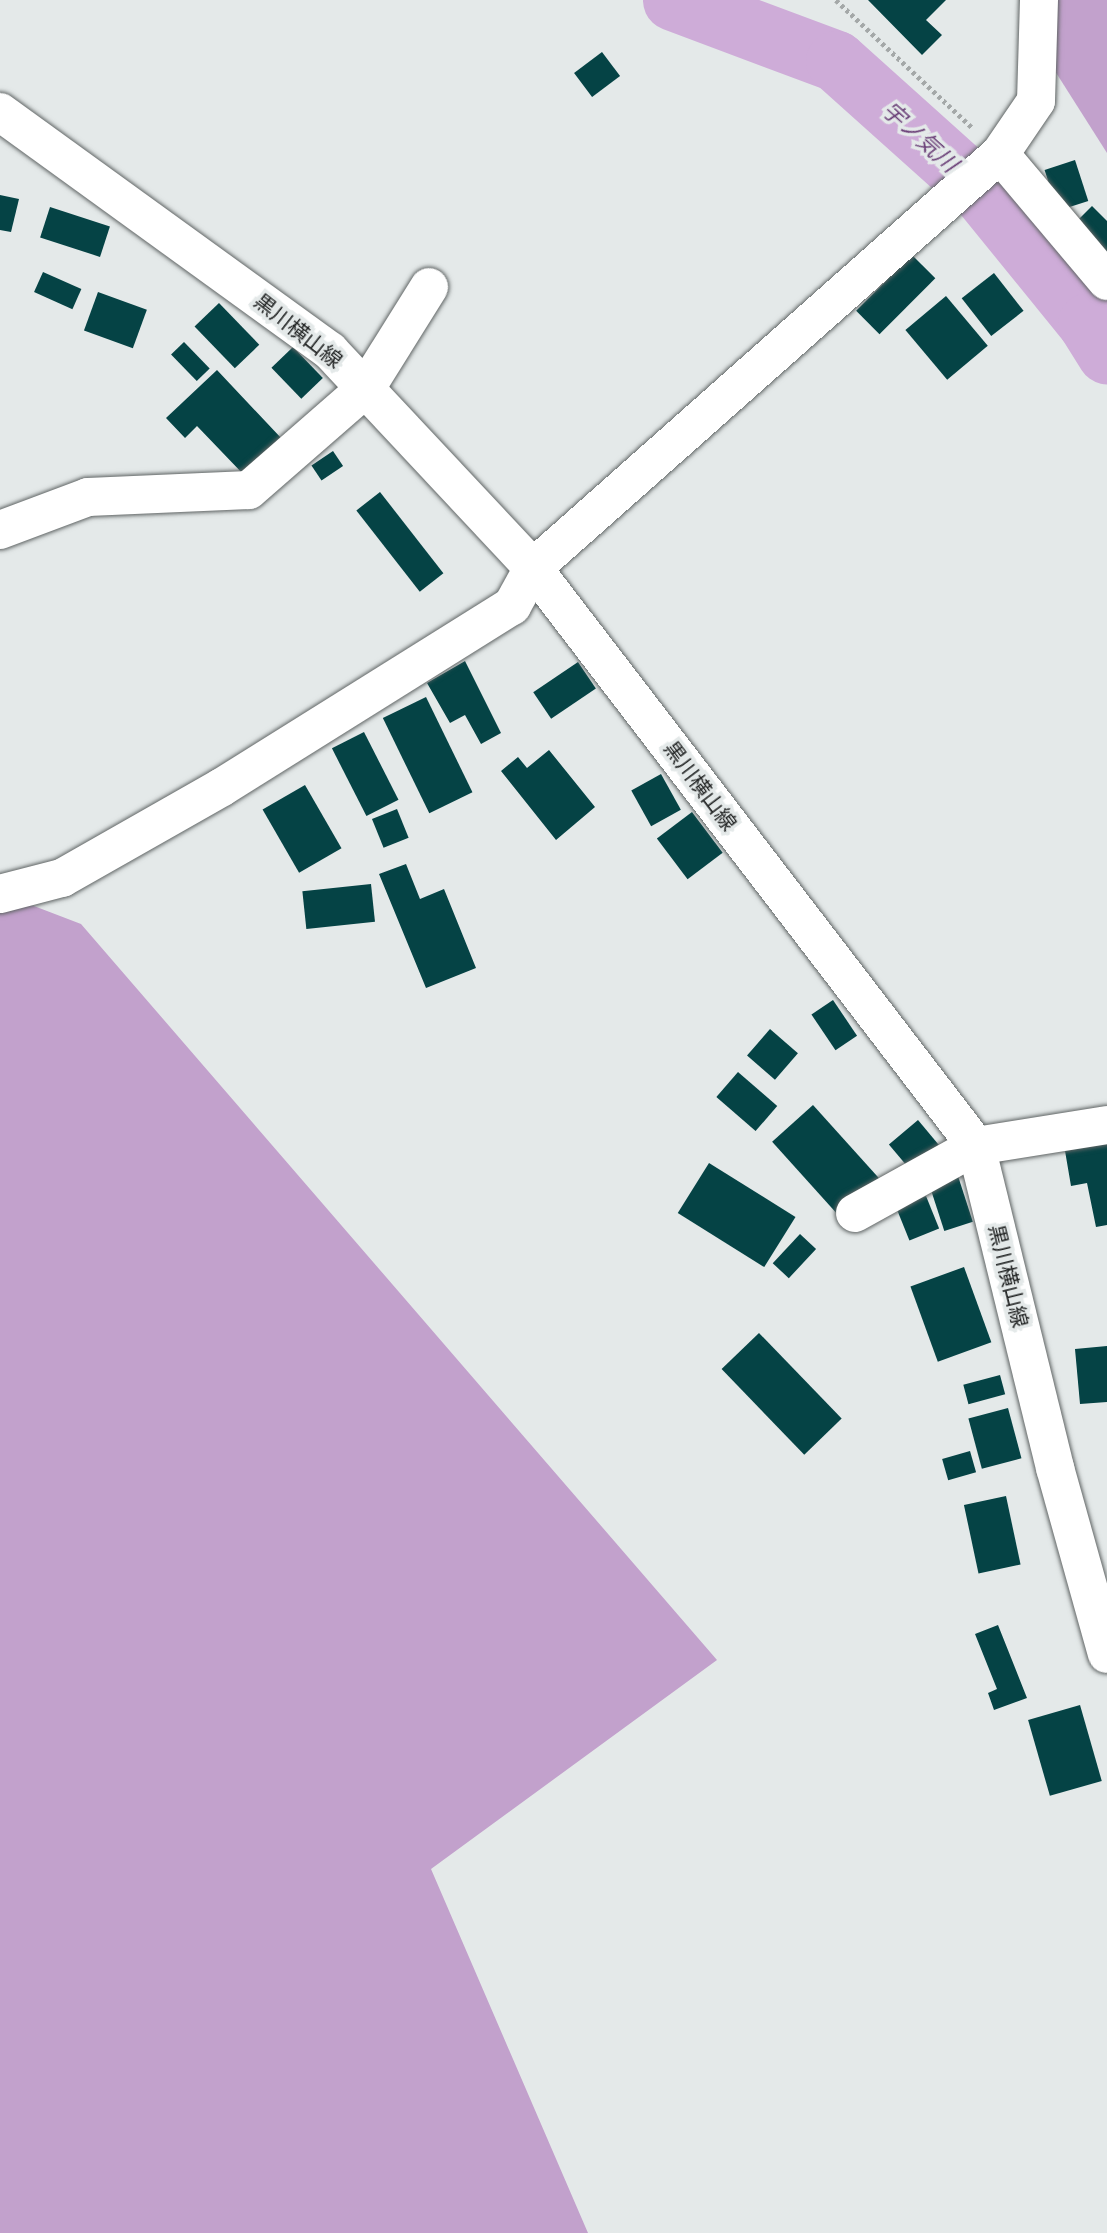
<!DOCTYPE html>
<html>
<head>
<meta charset="utf-8">
<style>
  body { margin:0 }
  #map { position:relative; width:1107px; height:2233px; overflow:hidden; background:#e4e9e9; font-family:"Space Grotesk","Noto Sans JP",sans-serif }
  div>[style] { position:absolute }
  .forest>* { inset:0; background:#c2a1cc }
  .river>* { height:61px; margin:-30.5px; padding:0 30.5px; transform-origin:30.5px; border-radius:30.5px; background:#ceacd8 }
  .building>* { inset:0; background:#054345; transform-origin:0 0 }
  .path>* { height:4.5px; margin-top:-2.25px; transform-origin:0; background:repeating-linear-gradient(90deg,#a4a8a8 0 3.5px,transparent 0 7px) }
  .roads { filter:drop-shadow(0 0 2px #606565) drop-shadow(0 0 2px #606565) }
  .minor>* { height:38px; margin:-19px; padding:0 19px; transform-origin:19px; border-radius:19px; background:#fff }
  .tertiary>* { height:38px; margin:-19px; padding:0 19px; transform-origin:19px; border-radius:19px; background:#fff }
  .secondary>* { height:38px; margin:-19px; padding:0 19px; transform-origin:19px; border-radius:19px; background:#fff }
  span { translate:-50% -50%; white-space:nowrap; text-align:center; line-height:1.15; -webkit-text-stroke:7px #e4e9e9; paint-order:stroke }
  .street-label { font-size:21px; color:#212323 }
  .water-label { font-size:23px; color:#6b4078; font-style:italic }
</style>
</head>
<body>
<div id="map">
  <div class="forest">
    <i style="clip-path:polygon(1028px 0,1107px 0,1107px 153px,1034px 38px)"></i>
    <i style="clip-path:polygon(0 893px,81px 924px,717px 1660px,431px 1869px,588px 2233px,0 2233px)"></i>
  </div>
  <div class="river">
    <i style="left:673px;top:0;width:174px;rotate:20.5deg"></i>
    <i style="left:836px;top:61px;width:193px;rotate:41.9deg"></i>
    <i style="left:980px;top:190px;width:171px;rotate:50.9deg"></i>
    <i style="left:1088px;top:323px;width:36px;rotate:58deg"></i>
  </div>
  <div class="building">
    <i style="clip-path:polygon(868px 0,946px 0,926px 20px,942px 35px,922px 55px)"></i>
    <i style="left:602px;top:52px;width:30px;height:35px;rotate:53deg"></i>
    <i style="left:1075px;top:160px;width:43px;height:32px;rotate:72deg"></i>
    <i style="clip-path:polygon(0 195px,19px 199px,11px 232px,0 230px)"></i>
    <i style="clip-path:polygon(1092px 206px,1107px 221px,1107px 262px,1072px 226px)"></i>
    <i style="left:50px;top:207px;width:63px;height:32px;rotate:18deg"></i>
    <i style="left:912px;top:255px;width:33px;height:79px;rotate:45deg"></i>
    <i style="left:43px;top:272px;width:42px;height:22px;rotate:24deg"></i>
    <i style="left:994px;top:273px;width:48px;height:41px;rotate:52deg"></i>
    <i style="left:98px;top:292px;width:52px;height:41px;rotate:20deg"></i>
    <i style="left:946px;top:296px;width:65px;height:53px;rotate:50deg"></i>
    <i style="left:219px;top:303px;width:58px;height:34px;rotate:46deg"></i>
    <i style="left:184px;top:342px;width:37px;height:18px;rotate:46deg"></i>
    <i style="left:293px;top:347px;width:43px;height:30px;rotate:46deg"></i>
    <i style="clip-path:polygon(217px 370px,282px 439px,244px 475px,197px 426px,185px 438px,166px 418px)"></i>
    <i style="left:333px;top:451px;width:18px;height:26px;rotate:56deg"></i>
    <i style="left:380px;top:492px;width:103px;height:30px;rotate:52deg"></i>
    <i style="clip-path:polygon(465px 661px,501px 733px,481px 744px,465px 715px,450px 723px,427px 683px)"></i>
    <i style="left:578px;top:662px;width:32px;height:54px;rotate:56deg"></i>
    <i style="left:426px;top:697px;width:106px;height:48px;rotate:64deg"></i>
    <i style="left:364px;top:732px;width:76px;height:36px;rotate:63deg"></i>
    <i style="clip-path:polygon(549px 750px,595px 807px,556px 840px,501px 771px,518px 757px,527px 768px)"></i>
    <i style="left:661px;top:774px;width:41px;height:34px;rotate:61deg"></i>
    <i style="left:305px;top:785px;width:73px;height:49px;rotate:60deg"></i>
    <i style="left:397px;top:809px;width:31px;height:27px;rotate:68deg"></i>
    <i style="left:692px;top:812px;width:51px;height:44px;rotate:53deg"></i>
    <i style="clip-path:polygon(406px 864px,420px 899px,444px 889px,476px 968px,426px 988px,379px 874px)"></i>
    <i style="left:371px;top:884px;width:38px;height:69px;rotate:84deg"></i>
    <i style="left:833px;top:1000px;width:43px;height:26px;rotate:56deg"></i>
    <i style="left:770px;top:1029px;width:37px;height:35px;rotate:41deg"></i>
    <i style="left:738px;top:1072px;width:52px;height:33px;rotate:41deg"></i>
    <i style="left:813px;top:1105px;width:100px;height:55px;rotate:48deg"></i>
    <i style="left:918px;top:1120px;width:39px;height:38px;rotate:50deg"></i>
    <i style="clip-path:polygon(1107px 1137px,1107px 1225px,1096px 1227px,1087px 1183px,1071px 1186px,1064px 1145px)"></i>
    <i style="left:709px;top:1163px;width:102px;height:59px;rotate:32deg"></i>
    <i style="left:958px;top:1176px;width:48px;height:30px;rotate:72deg"></i>
    <i style="left:926px;top:1196px;width:35px;height:32px;rotate:68deg"></i>
    <i style="left:800px;top:1234px;width:22px;height:40px;rotate:43deg"></i>
    <i style="left:964px;top:1267px;width:80px;height:57px;rotate:70deg"></i>
    <i style="left:759px;top:1333px;width:119px;height:52px;rotate:46deg"></i>
    <i style="clip-path:polygon(1107px 1346px,1107px 1402px,1080px 1404px,1075px 1349px)"></i>
    <i style="left:1000px;top:1375px;width:20px;height:38px;rotate:75deg"></i>
    <i style="left:1008px;top:1408px;width:52px;height:41px;rotate:75deg"></i>
    <i style="left:970px;top:1451px;width:22px;height:29px;rotate:74deg"></i>
    <i style="left:1006px;top:1496px;width:70px;height:43px;rotate:78deg"></i>
    <i style="clip-path:polygon(998px 1625px,1027px 1698px,994px 1710px,988px 1693px,997px 1689px,975px 1634px)"></i>
    <i style="left:1080px;top:1705px;width:79px;height:54px;rotate:74deg"></i>
  </div>
  <div class="path">
    <i style="left:836px;top:0;width:187px;rotate:43.1deg"></i>
  </div>
  <div class="roads">
    <div class="minor">
      <i style="left:1000px;top:154px;width:166px;rotate:49.9deg"></i>
      <i style="left:0;top:530px;width:94px;rotate:-20.6deg"></i>
      <i style="left:88px;top:497px;width:161px;rotate:-2.5deg"></i>
      <i style="left:249px;top:490px;width:155px;rotate:-41.1deg"></i>
      <i style="left:366px;top:388px;width:119px;rotate:-58deg"></i>
      <i style="left:0;top:894px;width:64px;rotate:-14.5deg"></i>
      <i style="left:62px;top:878px;width:184px;rotate:-29.6deg"></i>
      <i style="left:855px;top:1213px;width:138px;rotate:-29deg"></i>
      <i style="left:976px;top:1146px;width:133px;rotate:-9.1deg"></i>
    </div>
    <div class="tertiary">
      <i style="left:222px;top:787px;width:342px;rotate:-32deg"></i>
      <i style="left:512px;top:606px;width:43px;rotate:-61.1deg"></i>
      <i style="left:533px;top:568px;width:624px;rotate:-41.56deg"></i>
      <i style="left:1000px;top:154px;width:64px;rotate:-55.8deg"></i>
      <i style="left:1036px;top:101px;width:101px;rotate:-88.3deg"></i>
    </div>
    <div class="secondary">
      <i style="left:0;top:112px;width:407px;rotate:35.9deg"></i>
      <i style="left:330px;top:351px;width:297px;rotate:46.9deg"></i>
      <i style="left:533px;top:568px;width:728px;rotate:52.53deg"></i>
      <i style="left:976px;top:1146px;width:332px;rotate:76.2deg"></i>
      <i style="left:1055px;top:1468px;width:193px;rotate:74.4deg"></i>
    </div>
  </div>
  <div class="street-label">
    <span style="left:298px;top:331px;rotate:38deg">黒川横山線</span>
    <span style="left:700px;top:786px;rotate:53deg">黒川横山線</span>
    <span style="left:1008px;top:1276px;rotate:76deg">黒川横山線</span>
  </div>
  <div class="water-label">
    <span style="left:920px;top:137px;rotate:42deg">宇ノ気川</span>
  </div>
</div>
</body>
</html>
